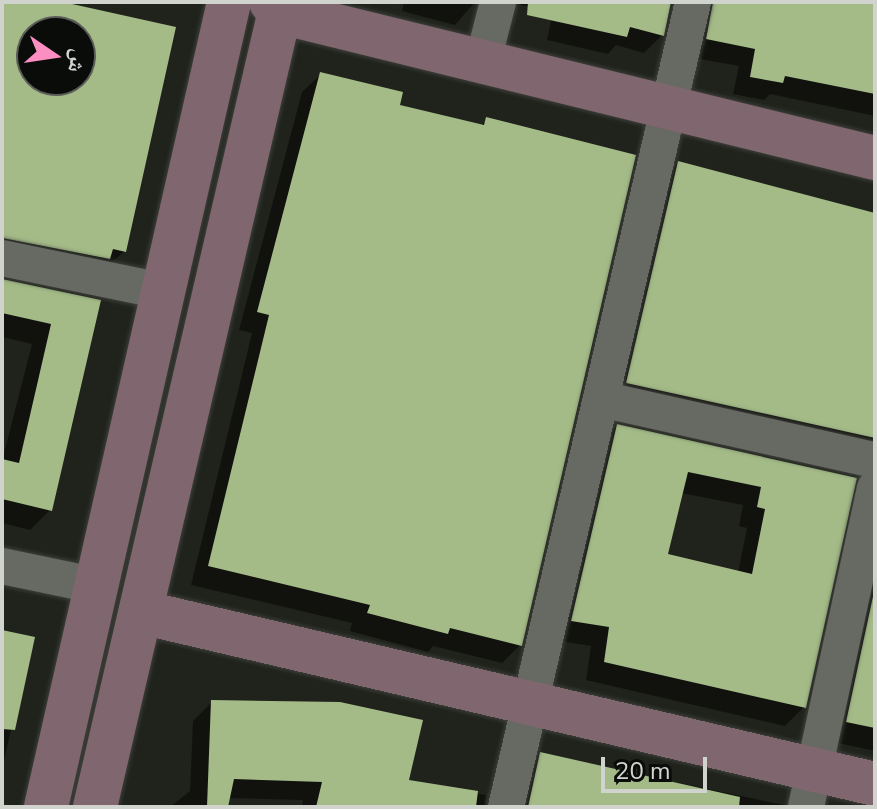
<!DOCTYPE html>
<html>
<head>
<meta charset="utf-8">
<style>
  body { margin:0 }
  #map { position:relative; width:877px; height:809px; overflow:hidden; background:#20231c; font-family:"Nunito Sans","Noto Naskh Arabic",sans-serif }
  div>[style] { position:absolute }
  .shadow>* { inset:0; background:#0007 }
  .building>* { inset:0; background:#a4bb88 }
  .roads { filter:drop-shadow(0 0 2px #3e403b) drop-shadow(0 0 2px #3e403b) }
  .street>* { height:36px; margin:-18px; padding:0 18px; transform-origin:18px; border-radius:18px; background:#666a62 }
  .secondary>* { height:44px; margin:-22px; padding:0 22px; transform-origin:22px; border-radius:22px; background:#80666e }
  span { translate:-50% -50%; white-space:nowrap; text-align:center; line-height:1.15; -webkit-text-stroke:8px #0a0c09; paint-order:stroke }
  .frame { position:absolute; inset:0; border:4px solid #d1d3cf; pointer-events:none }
  .north { position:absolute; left:16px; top:16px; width:80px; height:80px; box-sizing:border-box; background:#0a0c09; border:2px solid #5a5c58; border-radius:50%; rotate:103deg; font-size:22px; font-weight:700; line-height:32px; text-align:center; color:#d1d3cf }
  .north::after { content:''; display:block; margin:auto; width:28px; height:36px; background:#fd8ec1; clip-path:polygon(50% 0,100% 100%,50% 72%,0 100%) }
  .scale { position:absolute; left:601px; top:757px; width:106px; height:36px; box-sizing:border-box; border:4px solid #d1d3cf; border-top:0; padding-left:10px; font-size:24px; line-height:28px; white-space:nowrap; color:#d1d3cf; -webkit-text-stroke:6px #0a0c09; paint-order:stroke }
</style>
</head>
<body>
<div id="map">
  <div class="shadow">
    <i style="clip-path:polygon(evenodd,13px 2px,54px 2px,174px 29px,124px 251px,104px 271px,2px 260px,2px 6px,13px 2px,32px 32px,80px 32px,80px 80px,32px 80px,32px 32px)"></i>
    <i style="clip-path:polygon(404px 2px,475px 2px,455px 25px,402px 11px)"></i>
    <i style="clip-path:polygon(506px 2px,671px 2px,662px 35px,644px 53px,616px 45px,608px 54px,547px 40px,553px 11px)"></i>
    <i style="clip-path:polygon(683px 2px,875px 2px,875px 116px,770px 94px,764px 100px,733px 94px,739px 66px,689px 57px)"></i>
    <i style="clip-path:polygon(321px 74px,397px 106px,480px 126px,487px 120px,520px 645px,502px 663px,433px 646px,428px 652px,350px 631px,352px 623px,191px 585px,252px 333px,239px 330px,302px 92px)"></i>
    <i style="clip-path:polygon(678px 163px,875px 213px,875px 472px,608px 402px,659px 183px)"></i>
    <i style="clip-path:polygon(2px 281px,98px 301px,50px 510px,30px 530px,2px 523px,2px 461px,32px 344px,2px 337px)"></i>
    <i style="clip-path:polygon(evenodd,617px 426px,855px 479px,804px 707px,785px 726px,586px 680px,591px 646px,553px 640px,598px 445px,617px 426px,681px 493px,743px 505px,739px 526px,747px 528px,738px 573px,666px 556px,681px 493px)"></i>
    <i style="clip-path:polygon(875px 522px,875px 751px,828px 741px)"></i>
    <i style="clip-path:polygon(2px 632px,32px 638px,2px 769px)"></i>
    <i style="clip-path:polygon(212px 702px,407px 782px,486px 795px,485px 807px,302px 807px,303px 800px,228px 798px,226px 807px,170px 807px,190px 791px,193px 721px)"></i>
    <i style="clip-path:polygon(541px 754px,784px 805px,784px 807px,514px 807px,522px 774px)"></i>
  </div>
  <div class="building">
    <i style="clip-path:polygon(evenodd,2px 2px,63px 2px,176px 27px,126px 252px,113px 249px,110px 259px,2px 238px,2px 2px,32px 32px,80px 32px,80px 80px,32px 80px,32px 32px)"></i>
    <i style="clip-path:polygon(528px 2px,671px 2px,664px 36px,630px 27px,627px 37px,527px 15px)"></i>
    <i style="clip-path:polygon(713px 2px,875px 2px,875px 94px,785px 76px,783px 83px,750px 77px,755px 49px,706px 39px)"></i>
    <i style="clip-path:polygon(320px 72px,403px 92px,400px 105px,484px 125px,486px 117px,636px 155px,522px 646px,450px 628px,448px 634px,367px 613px,370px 605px,208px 566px,269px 315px,257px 312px)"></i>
    <i style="clip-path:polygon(678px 161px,875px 213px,875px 438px,626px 383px)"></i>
    <i style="clip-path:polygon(2px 279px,101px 300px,52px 511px,2px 499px,2px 459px,19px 463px,51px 324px,2px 313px)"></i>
    <i style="clip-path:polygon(evenodd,617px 424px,857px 478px,806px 708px,604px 662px,609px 627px,571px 621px,617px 424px,688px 472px,761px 487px,757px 507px,765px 509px,752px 574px,668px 554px,688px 472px)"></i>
    <i style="clip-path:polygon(875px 587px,875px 728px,846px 722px)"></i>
    <i style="clip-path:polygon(2px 630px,35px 637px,15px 730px,2px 729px)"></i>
    <i style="clip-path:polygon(211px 700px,340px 702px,423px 720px,409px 780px,478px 791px,476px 807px,316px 807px,322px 782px,234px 779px,228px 807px,207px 807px)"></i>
    <i style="clip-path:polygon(540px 752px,740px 797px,739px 807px,528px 807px)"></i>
  </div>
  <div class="roads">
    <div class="street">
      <i style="left:483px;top:60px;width:60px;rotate:-75.5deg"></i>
      <i style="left:2px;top:258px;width:163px;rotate:11.7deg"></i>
      <i style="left:601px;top:399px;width:281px;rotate:12.6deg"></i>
      <i style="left:2px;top:566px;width:93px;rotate:11.8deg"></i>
      <i style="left:506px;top:807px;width:826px;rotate:-76.92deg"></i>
      <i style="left:806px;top:807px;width:326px;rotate:-77.8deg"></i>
    </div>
    <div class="secondary">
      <i style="left:271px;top:2px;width:13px;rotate:48deg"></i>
      <i style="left:280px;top:12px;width:613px;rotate:13.79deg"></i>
      <i style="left:141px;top:612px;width:754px;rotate:13.19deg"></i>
      <i style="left:46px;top:807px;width:826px;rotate:-77.19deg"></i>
      <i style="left:95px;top:807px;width:826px;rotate:-76.92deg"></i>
    </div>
  </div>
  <div class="frame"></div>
  <div class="north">ش</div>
  <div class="scale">20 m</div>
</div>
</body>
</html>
